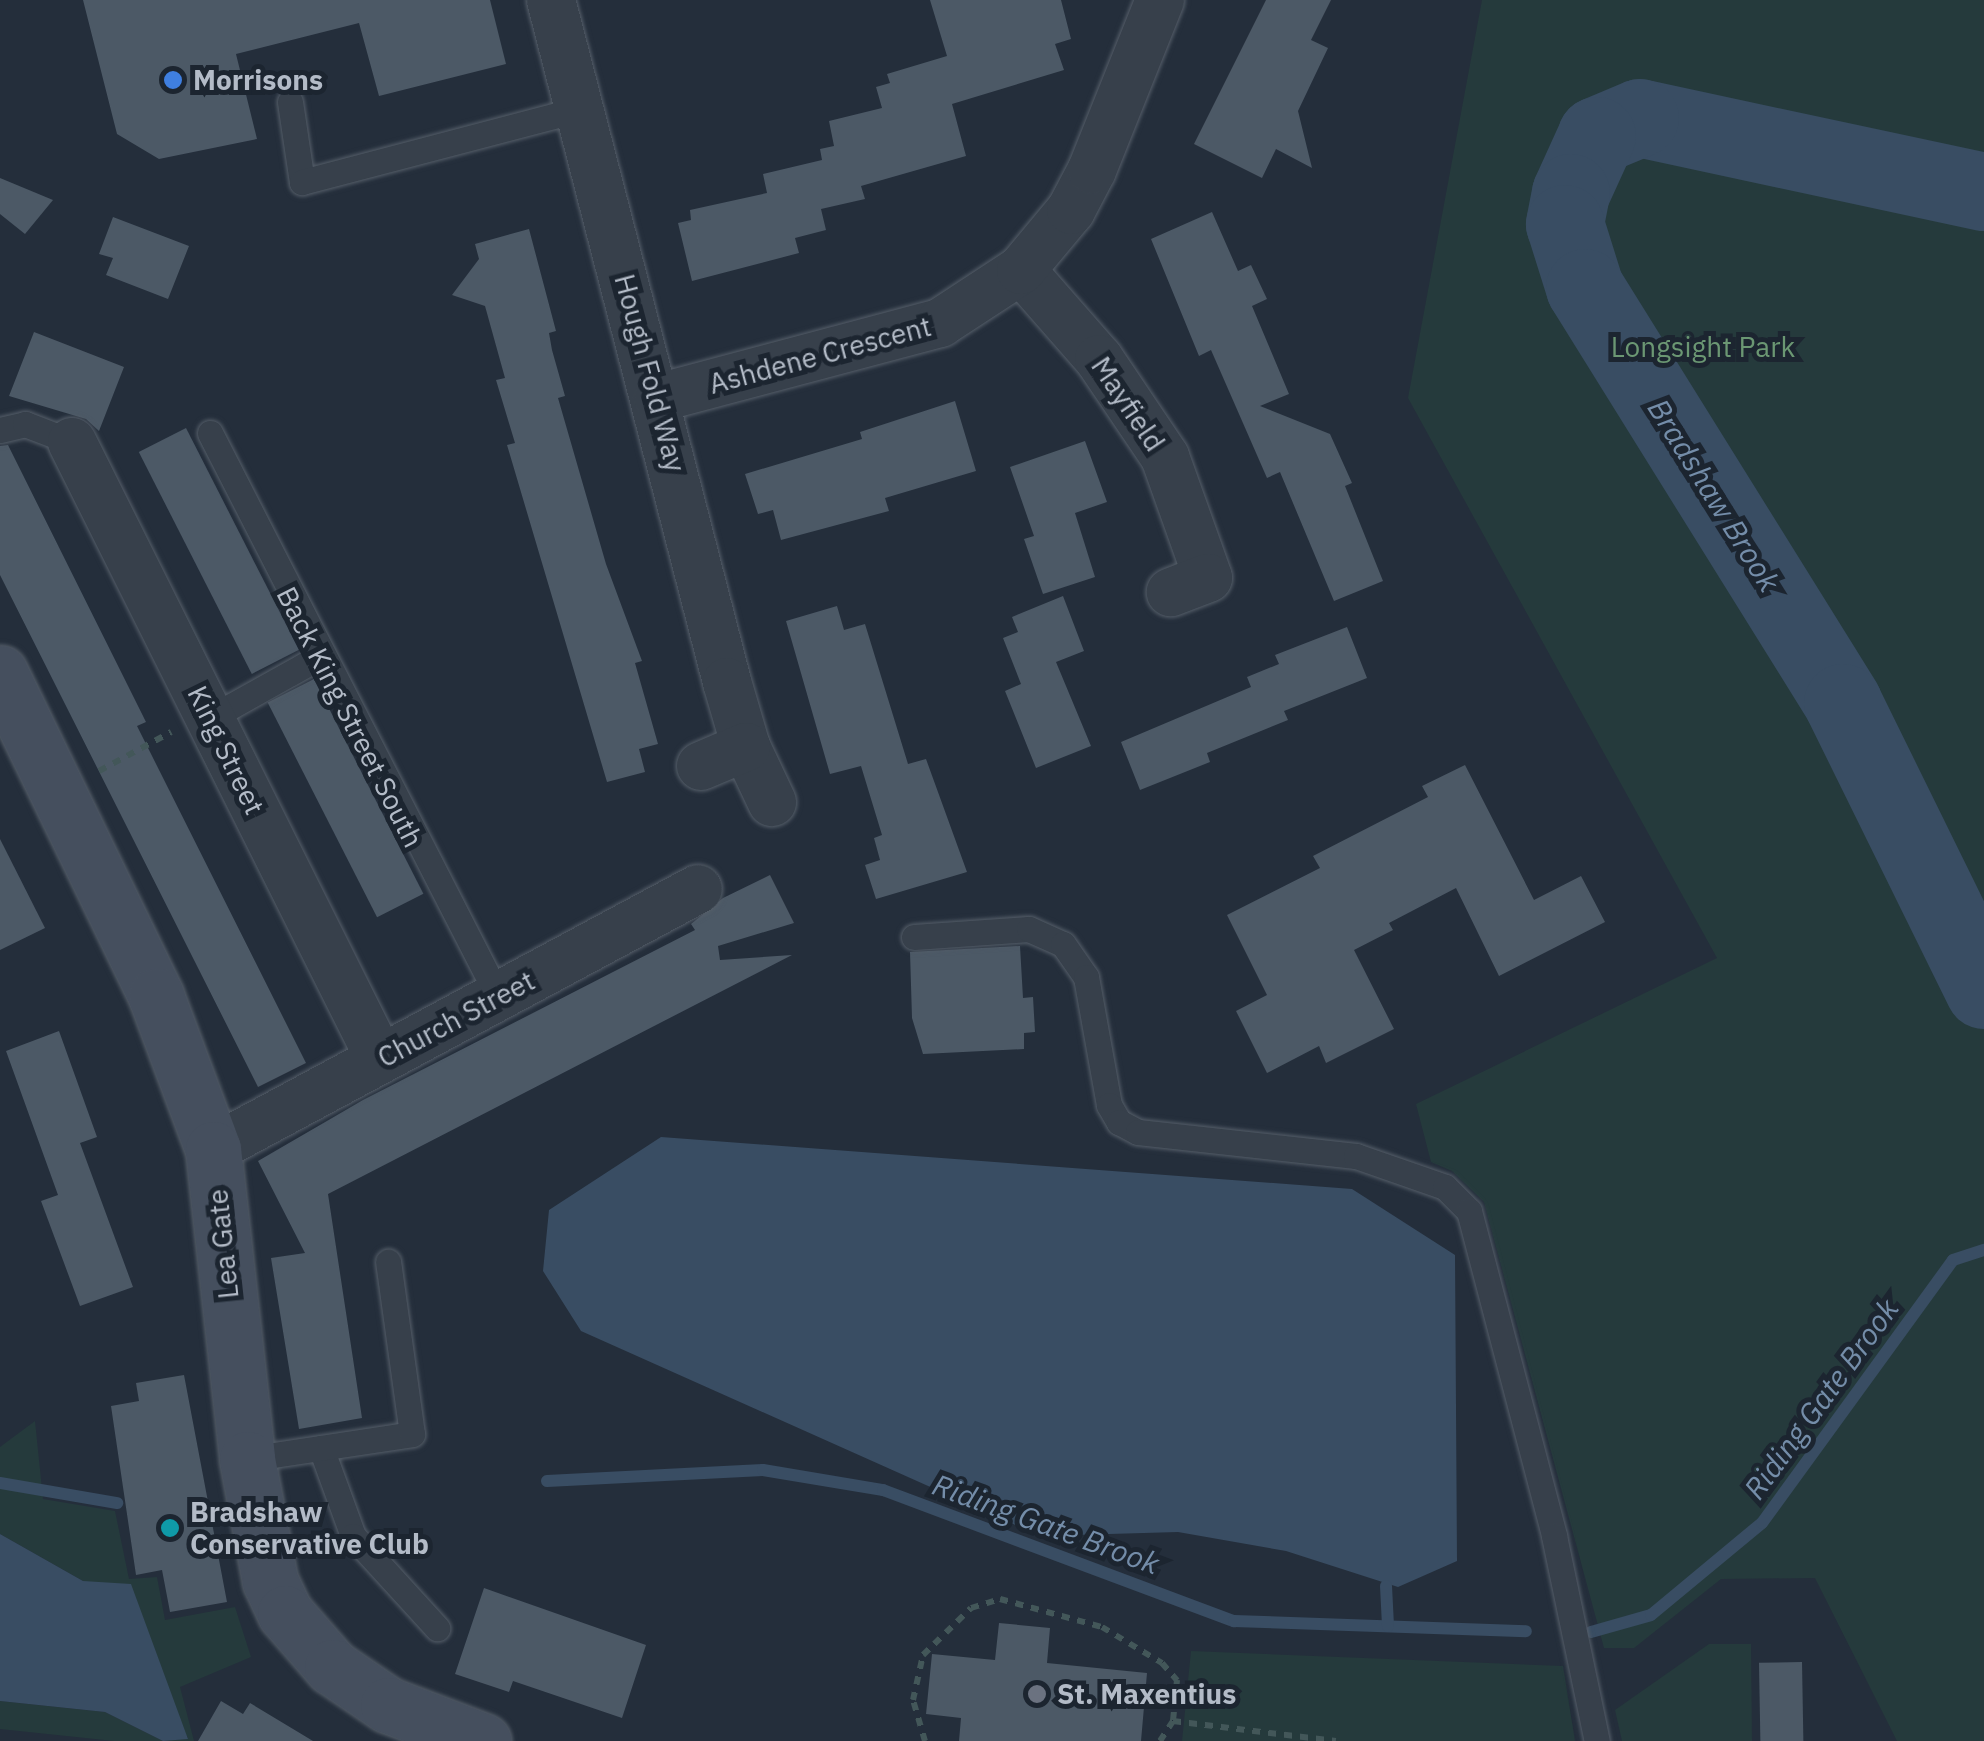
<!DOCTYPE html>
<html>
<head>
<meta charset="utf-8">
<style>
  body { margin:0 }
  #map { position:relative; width:1984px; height:1741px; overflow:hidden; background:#242e3b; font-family:"IBM Plex Sans",sans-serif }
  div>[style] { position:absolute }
  .green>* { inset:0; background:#253a3c }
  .water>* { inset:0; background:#394d63 }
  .stream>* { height:12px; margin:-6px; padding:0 6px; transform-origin:6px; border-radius:6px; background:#394d63 }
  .river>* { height:78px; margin:-39px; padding:0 39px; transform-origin:39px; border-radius:39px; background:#394d63 }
  .building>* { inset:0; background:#4c5966; transform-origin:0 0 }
  .path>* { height:6px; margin-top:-3px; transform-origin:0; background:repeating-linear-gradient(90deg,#435759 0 8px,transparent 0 16px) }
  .roads { filter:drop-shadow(0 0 2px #555e69) drop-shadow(0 0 2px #555e69) }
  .lane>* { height:25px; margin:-12.5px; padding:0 12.5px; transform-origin:12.5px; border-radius:12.5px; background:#37404b }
  .street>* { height:48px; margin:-24px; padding:0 24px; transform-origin:24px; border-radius:24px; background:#37404b }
  .secondary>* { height:55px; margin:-27.5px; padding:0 27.5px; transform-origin:27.5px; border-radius:27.5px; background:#454f5e }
  .dots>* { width:28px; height:28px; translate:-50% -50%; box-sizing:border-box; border:5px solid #1c2530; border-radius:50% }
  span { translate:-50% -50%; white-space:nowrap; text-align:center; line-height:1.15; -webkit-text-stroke:10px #1c2530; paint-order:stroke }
  .poi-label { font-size:28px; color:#b3bbc7; font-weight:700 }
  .left { translate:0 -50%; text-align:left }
  .park-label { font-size:28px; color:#6b9773 }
  .street-label { font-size:28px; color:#b3bbc7 }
  .water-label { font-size:30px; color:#748da9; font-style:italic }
</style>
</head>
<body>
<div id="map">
  <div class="green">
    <i style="clip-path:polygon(1482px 0,1984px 0,1984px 1741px,1897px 1741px,1815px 1578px,1721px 1579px,1634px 1648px,1604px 1648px,1484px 1202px,1452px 1171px,1431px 1162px,1416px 1104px,1717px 958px,1408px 398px)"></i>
    <i style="clip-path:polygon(35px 1421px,43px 1499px,115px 1511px,129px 1579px,157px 1577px,165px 1620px,235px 1607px,251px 1657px,180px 1687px,194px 1741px,114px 1741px,0 1729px,0 1701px,105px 1712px,163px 1741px,188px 1738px,83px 1581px,0 1534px,0 1447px)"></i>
    <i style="clip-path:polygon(1709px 1644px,1751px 1644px,1752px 1741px,1622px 1741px,1615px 1710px)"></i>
    <i style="clip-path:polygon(1191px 1651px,1563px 1666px,1575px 1741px,1182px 1741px)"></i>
  </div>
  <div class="water">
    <i style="clip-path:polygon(661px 1137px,1352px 1189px,1455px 1255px,1457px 1561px,1398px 1587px,1286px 1551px,1178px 1532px,1040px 1536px,581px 1331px,543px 1271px,549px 1210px)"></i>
    <i style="clip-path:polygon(0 1534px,83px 1581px,131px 1584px,188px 1739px,163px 1741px,105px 1712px,0 1701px)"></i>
  </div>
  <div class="stream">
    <i style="left:547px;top:1481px;width:216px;rotate:-2.9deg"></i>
    <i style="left:763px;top:1470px;width:122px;rotate:9.5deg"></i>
    <i style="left:883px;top:1490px;width:375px;rotate:20.5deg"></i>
    <i style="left:1234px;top:1621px;width:292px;rotate:2deg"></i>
    <i style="left:0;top:1483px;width:119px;rotate:9.7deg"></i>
    <i style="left:1386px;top:1586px;width:40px;rotate:87.1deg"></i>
    <i style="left:1591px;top:1632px;width:62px;rotate:-15.8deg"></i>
    <i style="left:1651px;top:1615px;width:144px;rotate:-39.7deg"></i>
    <i style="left:1762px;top:1523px;width:325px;rotate:-54deg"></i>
    <i style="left:1953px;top:1260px;width:33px;rotate:-18deg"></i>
  </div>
  <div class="river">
    <i style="left:1984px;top:192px;width:352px;rotate:-167.9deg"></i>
    <i style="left:1640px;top:118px;width:47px;rotate:157.3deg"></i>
    <i style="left:1597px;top:136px;width:63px;rotate:114.5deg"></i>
    <i style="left:1571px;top:193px;width:32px;rotate:101deg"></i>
    <i style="left:1565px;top:224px;width:67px;rotate:72.6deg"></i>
    <i style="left:1585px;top:288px;width:489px;rotate:58.1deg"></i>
    <i style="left:1843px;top:703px;width:320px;rotate:63.8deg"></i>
  </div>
  <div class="building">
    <i style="clip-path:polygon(83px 0,490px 0,506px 64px,379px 96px,359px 23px,236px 54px,257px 139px,159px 159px,117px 134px)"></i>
    <i style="clip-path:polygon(930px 0,1061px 0,1071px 39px,1055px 44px,1064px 70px,952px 104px,966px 156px,861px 186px,865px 199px,821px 209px,826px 230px,795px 238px,799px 253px,692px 281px,678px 223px,691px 220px,690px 210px,767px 193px,763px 174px,822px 160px,820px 149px,834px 146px,829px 121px,882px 108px,876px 87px,890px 83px,887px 74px,947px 56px)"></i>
    <i style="clip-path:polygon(1266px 0,1331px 0,1311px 40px,1328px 48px,1298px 111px,1312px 168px,1276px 149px,1262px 178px,1194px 144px)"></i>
    <i style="clip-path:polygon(0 178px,53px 200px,25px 234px,0 214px)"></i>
    <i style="clip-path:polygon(1212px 212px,1238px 271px,1251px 265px,1267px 299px,1252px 306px,1289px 394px,1260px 406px,1330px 434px,1352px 483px,1345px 486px,1383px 581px,1334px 601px,1280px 472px,1267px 478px,1211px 350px,1199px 356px,1151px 239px)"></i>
    <i style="clip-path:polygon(113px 217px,189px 246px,168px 299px,106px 275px,113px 258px,99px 254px)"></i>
    <i style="clip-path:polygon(529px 229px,556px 331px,549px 333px,552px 350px,565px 396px,558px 398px,606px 564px,642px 661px,635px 663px,658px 744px,639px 749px,645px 772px,607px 782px,507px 445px,515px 443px,496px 380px,505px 378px,485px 306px,452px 295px,479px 259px,475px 244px)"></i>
    <i style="clip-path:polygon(34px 332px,124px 367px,99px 431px,86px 419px,9px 396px)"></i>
    <i style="clip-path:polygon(955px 401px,976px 471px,885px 498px,889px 511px,781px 540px,773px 510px,758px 514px,745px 474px,862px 439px,860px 432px)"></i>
    <i style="left:186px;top:428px;width:249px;height:53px;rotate:63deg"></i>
    <i style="clip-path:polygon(1085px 441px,1107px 502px,1075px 513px,1095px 577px,1043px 594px,1024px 539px,1034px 536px,1010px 467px)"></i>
    <i style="clip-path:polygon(8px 445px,146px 722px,137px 726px,306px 1063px,258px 1087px,0 575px,0 446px)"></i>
    <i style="clip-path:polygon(1063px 596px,1084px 651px,1056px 662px,1091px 746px,1036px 768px,1005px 691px,1021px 684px,1003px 638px,1018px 632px,1012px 617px)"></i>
    <i style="clip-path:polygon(837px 606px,844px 630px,865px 624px,908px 764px,926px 759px,967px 872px,876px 899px,865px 865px,880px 860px,874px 838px,882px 835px,861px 766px,830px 774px,786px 621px)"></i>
    <i style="clip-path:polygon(1347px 627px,1367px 678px,1284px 711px,1288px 720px,1207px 753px,1210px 762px,1140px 790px,1121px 742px,1251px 687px,1247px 677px,1279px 664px,1275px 655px)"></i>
    <i style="left:314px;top:679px;width:241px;height:52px;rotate:63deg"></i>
    <i style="clip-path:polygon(1465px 765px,1534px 900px,1581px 876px,1605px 922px,1499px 976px,1456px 888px,1389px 923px,1393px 930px,1354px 950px,1394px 1029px,1326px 1063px,1319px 1046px,1267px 1073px,1236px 1011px,1267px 995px,1227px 915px,1320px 868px,1313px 856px,1428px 797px,1422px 786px)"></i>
    <i style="clip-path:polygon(0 839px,45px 928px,0 950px)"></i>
    <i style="clip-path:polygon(770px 875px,794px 923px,718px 946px,720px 960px,792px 955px,328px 1194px,362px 1418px,299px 1429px,271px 1258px,305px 1253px,258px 1161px,363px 1100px,695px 930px,691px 924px,723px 898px)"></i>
    <i style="clip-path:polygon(1020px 946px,1023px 998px,1033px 997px,1035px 1032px,1024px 1033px,1024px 1049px,923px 1054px,912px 1018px,910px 952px)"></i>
    <i style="clip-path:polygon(59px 1031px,97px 1137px,80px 1143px,133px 1287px,80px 1306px,41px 1201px,58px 1195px,6px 1051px)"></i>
    <i style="clip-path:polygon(184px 1375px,227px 1602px,170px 1612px,162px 1570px,136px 1575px,111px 1406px,139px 1401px,136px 1383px)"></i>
    <i style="clip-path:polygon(484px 1588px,646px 1645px,622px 1718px,513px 1681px,509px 1692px,455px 1674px)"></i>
    <i style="clip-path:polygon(999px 1623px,1050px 1628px,1047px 1663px,1147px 1673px,1141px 1741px,959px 1741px,961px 1718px,926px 1714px,932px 1654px,995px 1660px)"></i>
    <i style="left:1802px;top:1662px;width:79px;height:43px;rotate:89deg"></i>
    <i style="clip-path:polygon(221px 1701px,243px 1714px,250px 1703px,313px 1741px,198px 1741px)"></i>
  </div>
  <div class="path">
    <i style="left:99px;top:771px;width:82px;rotate:-28.4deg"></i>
    <i style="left:925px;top:1741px;width:43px;rotate:-106.3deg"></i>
    <i style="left:913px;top:1700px;width:46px;rotate:-77.5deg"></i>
    <i style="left:923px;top:1655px;width:67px;rotate:-44.4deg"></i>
    <i style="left:971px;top:1608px;width:30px;rotate:-17deg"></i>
    <i style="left:1000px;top:1599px;width:106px;rotate:15.4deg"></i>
    <i style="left:1102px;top:1627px;width:70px;rotate:31deg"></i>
    <i style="left:1162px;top:1663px;width:23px;rotate:49deg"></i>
    <i style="left:1177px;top:1680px;width:41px;rotate:95.6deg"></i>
    <i style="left:1173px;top:1721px;width:164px;rotate:7deg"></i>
    <i style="left:1160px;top:1741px;width:24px;rotate:-57deg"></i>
  </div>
  <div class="roads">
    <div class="lane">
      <i style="left:290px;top:102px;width:81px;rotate:81.5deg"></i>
      <i style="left:302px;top:182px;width:287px;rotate:-14.7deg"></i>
      <i style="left:0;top:430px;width:26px;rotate:-13deg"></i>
      <i style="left:25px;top:424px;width:50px;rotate:21deg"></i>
      <i style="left:210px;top:433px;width:632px;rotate:62.91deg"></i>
      <i style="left:210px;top:718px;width:125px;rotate:-29.2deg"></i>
      <i style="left:914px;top:937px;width:115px;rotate:-4deg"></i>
      <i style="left:1029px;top:929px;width:37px;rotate:24deg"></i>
      <i style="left:1063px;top:944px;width:40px;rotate:55.1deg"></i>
      <i style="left:1086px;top:977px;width:130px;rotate:79.8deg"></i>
      <i style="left:1109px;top:1105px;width:20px;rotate:60deg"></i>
      <i style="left:1119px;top:1122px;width:21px;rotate:28deg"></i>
      <i style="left:1138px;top:1132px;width:219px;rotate:6.3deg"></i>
      <i style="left:1356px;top:1156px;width:94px;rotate:19.2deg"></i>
      <i style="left:1445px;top:1187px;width:34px;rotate:45deg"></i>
      <i style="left:1469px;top:1211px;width:336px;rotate:75.3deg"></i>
      <i style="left:1554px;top:1536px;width:209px;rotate:78.2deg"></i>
      <i style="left:321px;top:1448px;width:94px;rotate:70deg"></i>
      <i style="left:353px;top:1536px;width:125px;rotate:47.6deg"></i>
      <i style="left:247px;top:1459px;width:167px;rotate:-8.6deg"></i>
      <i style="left:412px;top:1434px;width:174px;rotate:-97.9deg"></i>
    </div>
    <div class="street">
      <i style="left:551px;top:0;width:704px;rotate:75.53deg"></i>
      <i style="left:727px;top:682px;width:68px;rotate:73.7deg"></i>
      <i style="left:746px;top:747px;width:61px;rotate:64.7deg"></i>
      <i style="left:1021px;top:270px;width:118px;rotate:48.8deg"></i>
      <i style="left:1099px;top:359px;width:118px;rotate:56deg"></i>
      <i style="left:1165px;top:457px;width:128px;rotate:70.4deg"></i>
      <i style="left:1208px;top:578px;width:40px;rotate:159deg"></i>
      <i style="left:658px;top:398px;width:292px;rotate:-14.9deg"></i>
      <i style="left:940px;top:323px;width:97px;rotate:-33.2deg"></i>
      <i style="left:1021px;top:270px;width:78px;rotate:-50.2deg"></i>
      <i style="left:1071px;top:210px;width:45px;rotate:-62.3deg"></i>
      <i style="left:1092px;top:170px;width:183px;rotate:-68.2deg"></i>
      <i style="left:72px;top:442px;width:690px;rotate:63.47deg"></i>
      <i style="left:701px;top:766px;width:49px;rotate:-22.9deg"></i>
      <i style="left:213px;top:1149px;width:550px;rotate:-28.19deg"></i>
    </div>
    <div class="secondary">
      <i style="left:0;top:673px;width:359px;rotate:64.2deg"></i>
      <i style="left:156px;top:996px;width:163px;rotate:69.6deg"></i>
      <i style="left:213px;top:1149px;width:312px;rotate:83.7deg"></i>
      <i style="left:247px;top:1459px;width:124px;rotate:79.3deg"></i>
      <i style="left:270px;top:1581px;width:35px;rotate:65deg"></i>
      <i style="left:285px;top:1613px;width:72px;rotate:49deg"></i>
      <i style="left:332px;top:1667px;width:68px;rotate:34.2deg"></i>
      <i style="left:388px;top:1705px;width:102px;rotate:20.8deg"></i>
    </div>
  </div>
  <div class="dots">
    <i style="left:173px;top:80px;background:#3f7fe0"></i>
    <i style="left:170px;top:1528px;background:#0f9aa8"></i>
    <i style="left:1037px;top:1694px;background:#6b7280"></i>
  </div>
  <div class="poi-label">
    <span class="left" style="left:193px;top:80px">Morrisons</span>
    <span class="left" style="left:190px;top:1528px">Bradshaw<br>Conservative Club</span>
    <span class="left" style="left:1057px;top:1694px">St. Maxentius</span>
  </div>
  <div class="park-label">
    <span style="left:1703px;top:347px">Longsight Park</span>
  </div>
  <div class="street-label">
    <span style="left:820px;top:355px;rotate:-15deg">Ashdene Crescent</span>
    <span style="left:650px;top:373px;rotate:75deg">Hough Fold Way</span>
    <span style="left:1128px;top:404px;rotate:56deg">Mayfield</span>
    <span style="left:350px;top:717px;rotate:63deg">Back King Street South</span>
    <span style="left:226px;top:750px;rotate:64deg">King Street</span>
    <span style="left:456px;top:1019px;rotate:-28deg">Church Street</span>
    <span style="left:223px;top:1244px;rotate:-96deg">Lea Gate</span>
  </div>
  <div class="water-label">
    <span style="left:1714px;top:495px;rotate:58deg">Bradshaw Brook</span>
    <span style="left:1821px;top:1399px;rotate:-54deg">Riding Gate Brook</span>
    <span style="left:1046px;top:1524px;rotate:20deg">Riding Gate Brook</span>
  </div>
</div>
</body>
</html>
